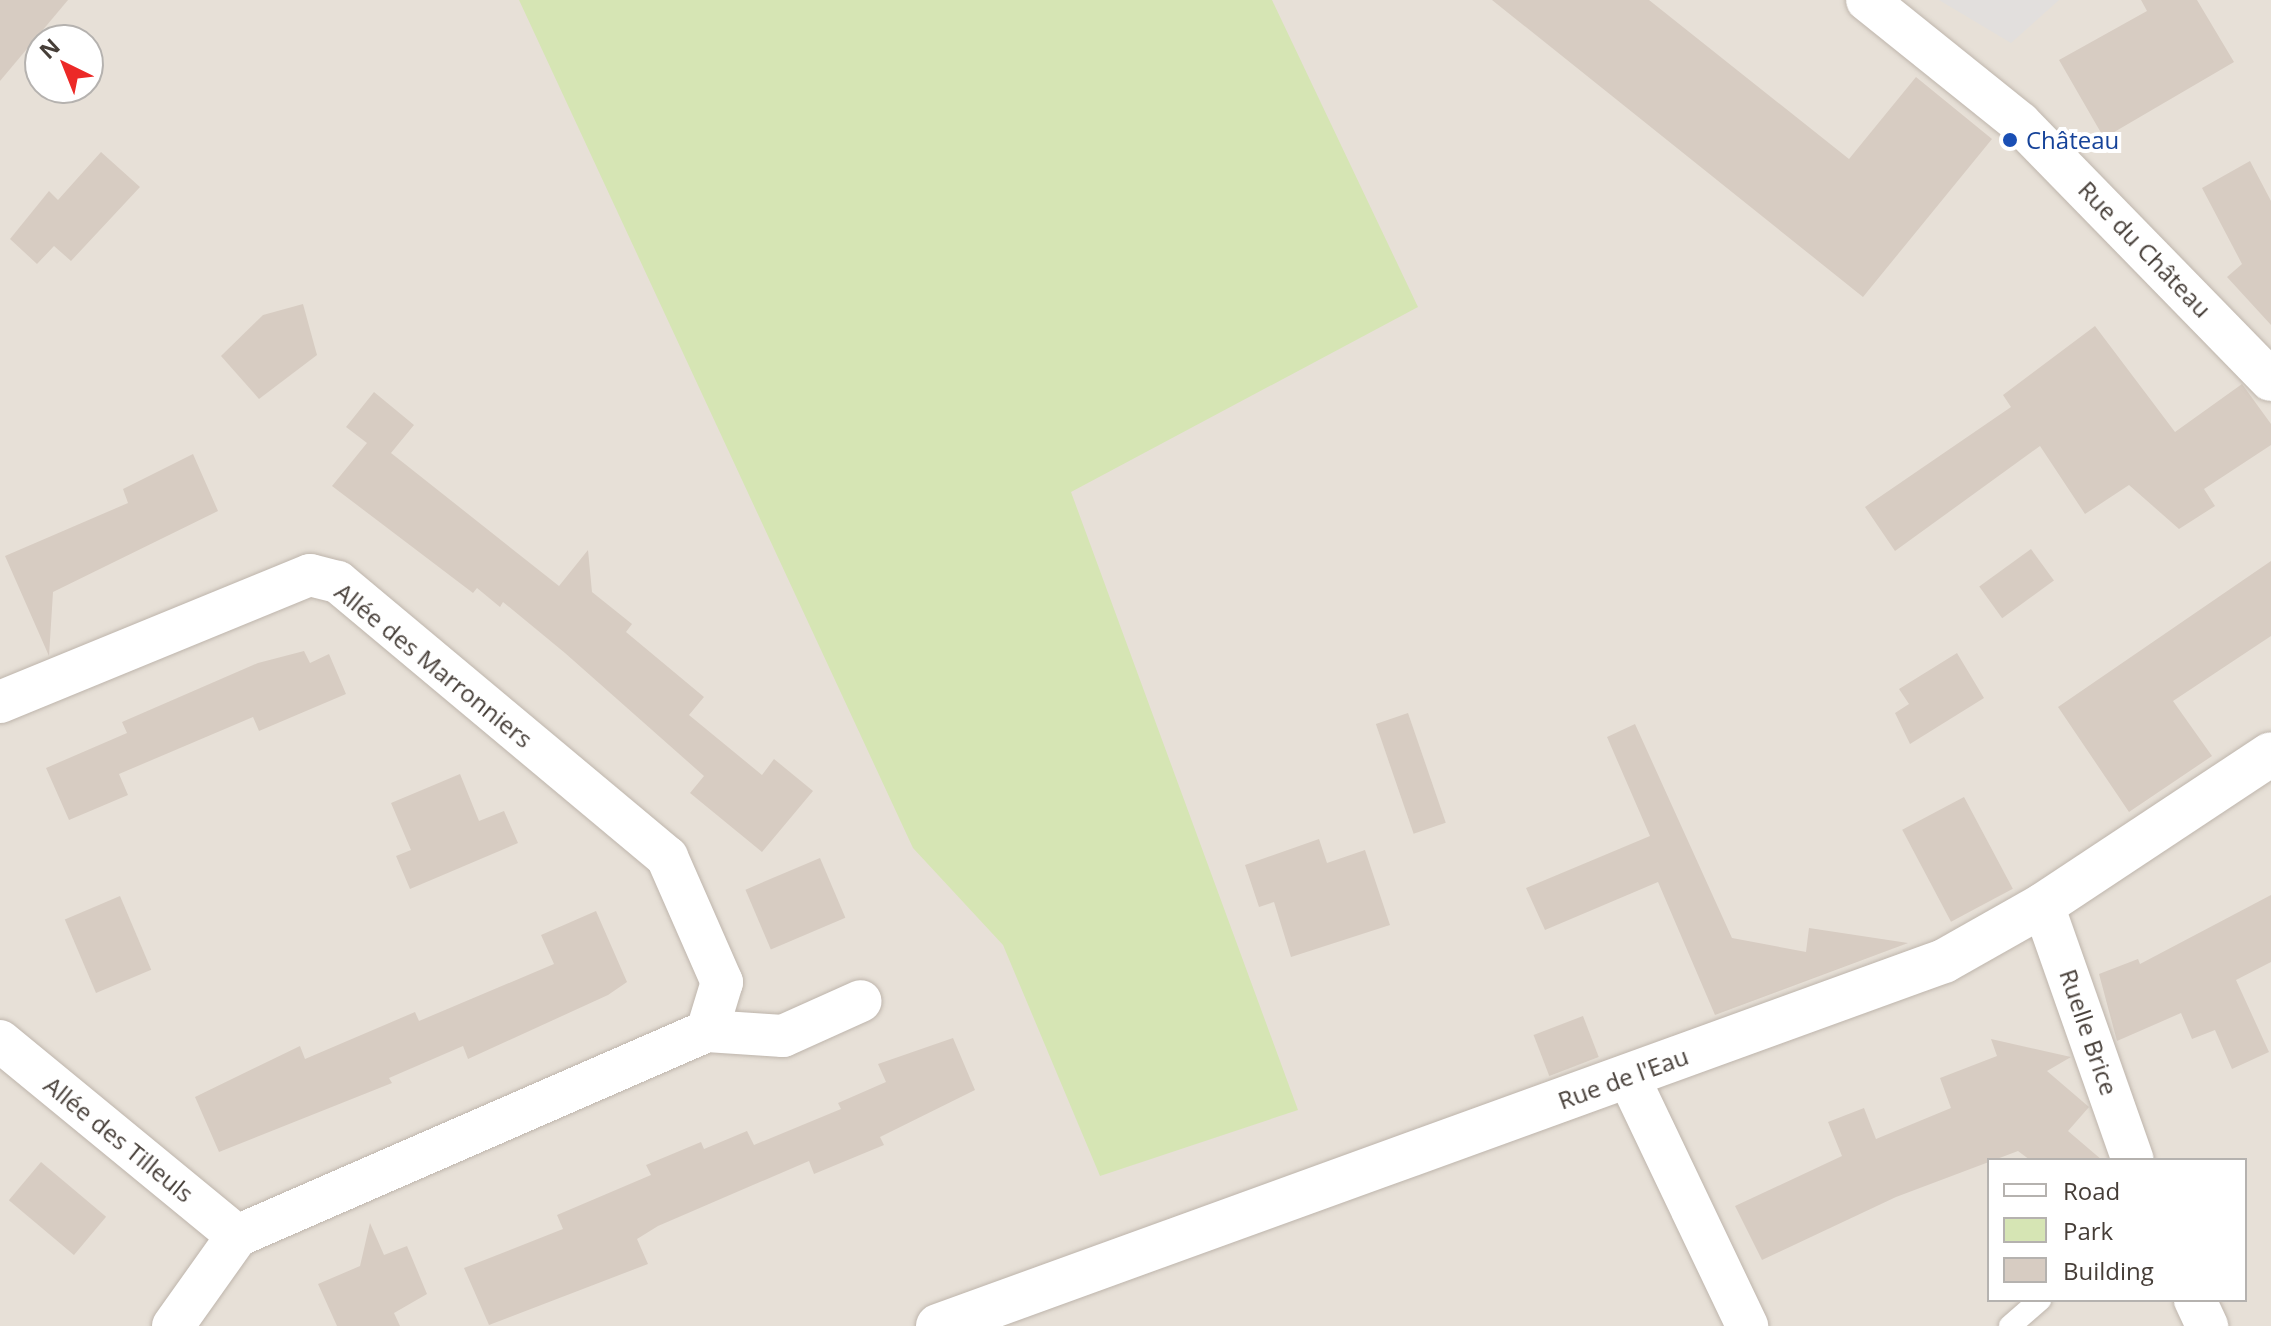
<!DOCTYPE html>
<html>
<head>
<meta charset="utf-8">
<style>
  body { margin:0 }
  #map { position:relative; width:2271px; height:1326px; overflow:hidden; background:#f3eee9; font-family:"Open Sans",sans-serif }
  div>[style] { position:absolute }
  .residential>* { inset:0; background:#e7e0d7 }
  .green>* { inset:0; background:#d6e5b4 }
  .parking>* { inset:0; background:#e2dfdd }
  .building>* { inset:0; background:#d7ccc2; transform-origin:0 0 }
  .roads { filter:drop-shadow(0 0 2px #beb5ac) drop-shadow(0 0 2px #beb5ac) }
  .service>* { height:22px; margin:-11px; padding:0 11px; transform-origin:11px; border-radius:11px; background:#fff }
  .minor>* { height:42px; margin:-21px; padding:0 21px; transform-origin:21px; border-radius:21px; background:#fff }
  .tertiary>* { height:44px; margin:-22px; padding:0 22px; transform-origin:22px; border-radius:22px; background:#fff }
  .dots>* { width:22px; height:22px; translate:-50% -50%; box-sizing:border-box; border:4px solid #fff; border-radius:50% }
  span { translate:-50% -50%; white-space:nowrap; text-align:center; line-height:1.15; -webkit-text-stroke:8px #fff; paint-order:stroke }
  .transit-label { font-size:24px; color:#164399 }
  .left { translate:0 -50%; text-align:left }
  .street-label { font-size:24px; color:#463e38 }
  .legend { position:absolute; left:1987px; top:1158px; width:260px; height:144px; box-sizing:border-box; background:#fff; border:2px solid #b5b2af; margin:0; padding:10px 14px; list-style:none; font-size:24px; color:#463e38 }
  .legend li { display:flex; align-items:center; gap:16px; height:40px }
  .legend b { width:40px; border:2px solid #b5b2af }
  .north { position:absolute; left:24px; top:24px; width:80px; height:80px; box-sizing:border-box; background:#fff; border:2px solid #b5b2af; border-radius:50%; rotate:317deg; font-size:22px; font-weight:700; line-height:32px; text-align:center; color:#463e38 }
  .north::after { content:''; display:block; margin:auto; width:28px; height:36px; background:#ec2927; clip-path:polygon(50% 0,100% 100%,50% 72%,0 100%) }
</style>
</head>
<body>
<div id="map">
  <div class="residential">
    <i style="clip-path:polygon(evenodd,0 0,2271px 0,2271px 1326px,0 1326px,0 0,40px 40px,88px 40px,88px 88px,40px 88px,40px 40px,0 0,1989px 1160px,2245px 1160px,2245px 1300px,1989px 1300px,1989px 1160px)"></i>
  </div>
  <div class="green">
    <i style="clip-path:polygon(519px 0,1272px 0,1418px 307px,1071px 492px,1298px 1110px,1100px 1176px,1003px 945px,913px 848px)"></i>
  </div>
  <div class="parking">
    <i style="clip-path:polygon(1939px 0,2059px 0,2011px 43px)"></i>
  </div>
  <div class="building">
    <i style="clip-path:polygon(0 0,68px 0,0 81px)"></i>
    <i style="clip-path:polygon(1492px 0,1649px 0,1849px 159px,1916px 77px,1992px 139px,1863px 297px)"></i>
    <i style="clip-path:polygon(2141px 0,2197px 0,2234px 62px,2104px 138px,2059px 60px,2147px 11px)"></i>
    <i style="clip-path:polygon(101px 152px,140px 187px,71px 261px,54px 246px,37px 264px,10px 239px,49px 191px,58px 200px)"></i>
    <i style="clip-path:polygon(2250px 161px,2271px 201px,2271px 325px,2227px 277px,2242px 264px,2202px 188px)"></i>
    <i style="clip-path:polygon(303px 304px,317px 355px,259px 399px,221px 356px,263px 315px)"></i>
    <i style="clip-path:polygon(2095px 326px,2175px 432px,2242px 384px,2271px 424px,2271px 445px,2204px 489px,2215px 506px,2179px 529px,2129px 485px,2085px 514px,2040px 446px,1895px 551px,1865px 507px,2011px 407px,2003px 395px)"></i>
    <i style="clip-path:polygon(374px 392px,414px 425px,391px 453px,559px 586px,588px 550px,592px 592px,632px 624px,626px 632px,704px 697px,689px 715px,762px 775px,774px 759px,813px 791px,762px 852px,690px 793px,704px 776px,565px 653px,503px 602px,500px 607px,477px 588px,473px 593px,332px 486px,367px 443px,346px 427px)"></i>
    <i style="clip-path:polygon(193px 454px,218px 511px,53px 592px,49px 656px,5px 556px,128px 503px,123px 489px)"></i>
    <i style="left:2031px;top:549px;width:39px;height:64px;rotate:54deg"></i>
    <i style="clip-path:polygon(2271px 561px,2271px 636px,2173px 701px,2212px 756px,2129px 812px,2058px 707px)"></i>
    <i style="clip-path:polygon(304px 651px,310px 663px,329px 654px,346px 694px,259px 731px,253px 717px,119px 774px,128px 795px,69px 820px,46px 768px,127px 733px,122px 722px,258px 663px)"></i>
    <i style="clip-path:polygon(1957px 653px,1984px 698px,1910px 744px,1895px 713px,1909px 704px,1899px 689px)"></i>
    <i style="left:1408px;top:713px;width:116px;height:34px;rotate:71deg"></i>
    <i style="clip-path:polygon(1635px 724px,1732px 938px,1806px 952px,1809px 928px,1908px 943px,1715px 1015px,1658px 882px,1545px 930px,1526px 888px,1650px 836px,1607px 737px)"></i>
    <i style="clip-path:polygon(460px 774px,479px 821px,504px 811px,518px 843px,410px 889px,396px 856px,411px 850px,391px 803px)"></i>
    <i style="left:1964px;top:797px;width:104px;height:70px;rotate:62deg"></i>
    <i style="clip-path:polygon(1319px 839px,1327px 863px,1365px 850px,1390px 925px,1291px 957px,1274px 902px,1259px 907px,1245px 865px)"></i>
    <i style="left:820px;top:858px;width:65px;height:81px;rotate:67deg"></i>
    <i style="clip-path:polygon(2271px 895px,2271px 962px,2236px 980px,2269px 1052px,2232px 1069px,2215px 1030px,2192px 1039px,2181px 1013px,2117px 1041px,2099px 974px,2138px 959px,2140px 964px)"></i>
    <i style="left:120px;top:896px;width:80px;height:60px;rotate:67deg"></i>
    <i style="clip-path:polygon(596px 911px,627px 982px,608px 995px,468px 1059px,463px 1046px,389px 1078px,392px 1083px,219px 1152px,195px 1097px,300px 1046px,305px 1059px,415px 1012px,419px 1021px,554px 964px,541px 935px)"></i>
    <i style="left:1583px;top:1016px;width:44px;height:53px;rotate:69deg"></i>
    <i style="clip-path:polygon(953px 1038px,975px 1090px,880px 1137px,884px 1145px,814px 1174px,809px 1161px,658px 1226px,637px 1239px,648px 1264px,489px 1325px,464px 1268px,563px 1229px,557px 1215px,651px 1175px,646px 1165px,701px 1142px,704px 1149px,747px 1131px,754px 1145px,841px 1109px,838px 1103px,886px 1082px,878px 1064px)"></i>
    <i style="clip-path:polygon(1991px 1039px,2071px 1057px,2047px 1071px,2089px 1107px,2068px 1131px,2102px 1160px,2030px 1160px,2018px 1151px,1896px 1197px,1762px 1260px,1735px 1206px,1842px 1156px,1828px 1122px,1864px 1108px,1876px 1139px,1951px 1108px,1940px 1078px,1997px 1056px)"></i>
    <i style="left:41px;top:1162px;width:85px;height:50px;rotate:40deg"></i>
    <i style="clip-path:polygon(370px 1223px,384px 1255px,407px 1246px,427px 1294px,394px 1313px,400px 1326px,337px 1326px,318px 1284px,360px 1266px)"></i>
  </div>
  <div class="roads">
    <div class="service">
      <i style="left:2010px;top:1326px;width:40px;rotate:-41deg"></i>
    </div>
    <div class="minor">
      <i style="left:1867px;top:0;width:196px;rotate:38.8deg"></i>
      <i style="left:2020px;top:123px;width:359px;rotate:45.7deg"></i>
      <i style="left:0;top:702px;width:335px;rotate:-22.3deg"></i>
      <i style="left:310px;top:575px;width:29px;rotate:14deg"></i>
      <i style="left:338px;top:582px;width:429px;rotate:39.9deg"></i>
      <i style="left:667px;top:857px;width:137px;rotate:66.3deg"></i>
      <i style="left:722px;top:982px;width:51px;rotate:107deg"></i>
      <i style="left:2043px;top:905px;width:270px;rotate:70.6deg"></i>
      <i style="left:0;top:1041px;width:307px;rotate:39.4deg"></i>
      <i style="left:1628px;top:1076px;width:277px;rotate:64.5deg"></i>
      <i style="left:2195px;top:1300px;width:29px;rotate:65deg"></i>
      <i style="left:173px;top:1326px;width:110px;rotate:-54.6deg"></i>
      <i style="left:237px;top:1236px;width:513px;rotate:-23.57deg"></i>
      <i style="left:707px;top:1031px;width:76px;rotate:3.8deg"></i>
      <i style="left:783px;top:1036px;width:85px;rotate:-24.2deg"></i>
    </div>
    <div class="tertiary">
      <i style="left:938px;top:1326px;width:1070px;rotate:-19.94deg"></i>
      <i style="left:1944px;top:961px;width:114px;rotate:-29.5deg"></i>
      <i style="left:2043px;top:905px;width:273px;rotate:-33.5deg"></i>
    </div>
  </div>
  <div class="dots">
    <i style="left:2010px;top:140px;background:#1a4fb4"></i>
  </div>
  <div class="transit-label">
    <span class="left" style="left:2026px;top:140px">Château</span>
  </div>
  <div class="street-label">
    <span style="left:2145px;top:249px;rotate:46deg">Rue du Château</span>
    <span style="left:434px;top:665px;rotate:39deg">Allée des Marronniers</span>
    <span style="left:2089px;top:1032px;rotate:71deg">Ruelle Brice</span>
    <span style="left:1623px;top:1078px;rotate:-20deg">Rue de l'Eau</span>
    <span style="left:119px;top:1139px;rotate:39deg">Allée des Tilleuls</span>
  </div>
  <ul class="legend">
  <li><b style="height:10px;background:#fff"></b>Road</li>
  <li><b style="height:22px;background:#d6e5b4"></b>Park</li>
  <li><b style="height:22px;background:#d7ccc2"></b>Building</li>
  </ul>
  <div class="north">N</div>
</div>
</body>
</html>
